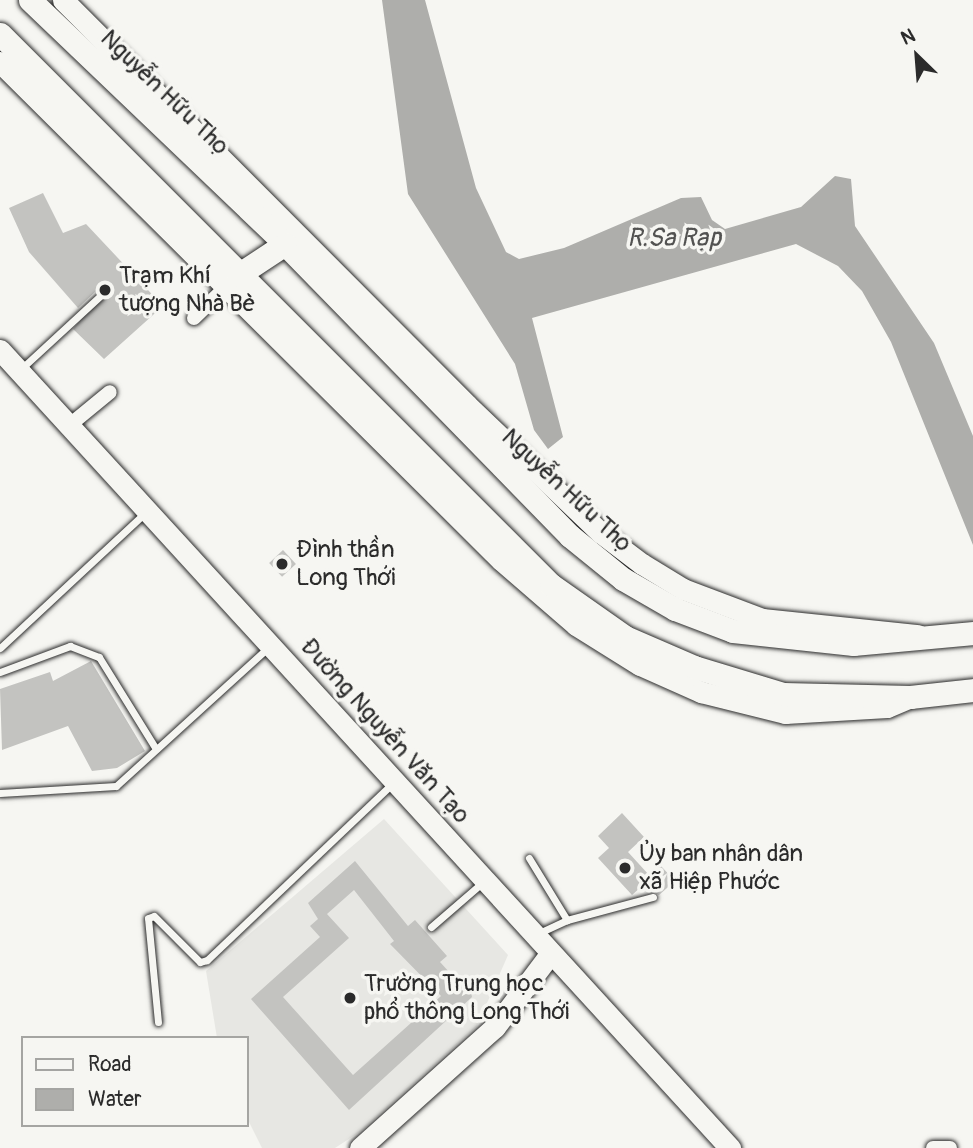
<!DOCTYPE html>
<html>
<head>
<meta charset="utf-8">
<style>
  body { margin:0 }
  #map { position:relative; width:973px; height:1148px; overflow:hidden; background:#f6f6f2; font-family:Pangolin,sans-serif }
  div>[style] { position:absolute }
  .built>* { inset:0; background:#e7e7e3 }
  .water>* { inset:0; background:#aeaeab }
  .building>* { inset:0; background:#c3c3c0; transform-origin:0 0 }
  .roads { filter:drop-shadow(0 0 2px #2b2b2b) drop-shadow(0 0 2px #2b2b2b) }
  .lane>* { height:7px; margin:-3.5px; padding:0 3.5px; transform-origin:3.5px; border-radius:3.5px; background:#f6f6f2 }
  .street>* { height:14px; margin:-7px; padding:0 7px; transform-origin:7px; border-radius:7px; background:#f6f6f2 }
  .secondary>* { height:21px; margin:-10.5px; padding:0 10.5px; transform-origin:10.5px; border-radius:10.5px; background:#f6f6f2 }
  .primary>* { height:23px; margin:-11.5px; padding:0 11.5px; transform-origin:11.5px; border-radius:11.5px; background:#f6f6f2 }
  .dots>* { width:19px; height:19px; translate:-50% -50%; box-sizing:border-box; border:4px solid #f6f6f2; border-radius:50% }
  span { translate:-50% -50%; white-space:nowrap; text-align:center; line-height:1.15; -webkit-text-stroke:7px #f6f6f2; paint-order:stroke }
  .street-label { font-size:24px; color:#2b2b2b }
  .poi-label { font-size:24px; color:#2b2b2b }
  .left { translate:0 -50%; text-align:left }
  .water-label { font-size:26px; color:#525251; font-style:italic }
  .legend { position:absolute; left:21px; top:1036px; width:228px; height:91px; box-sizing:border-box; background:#f6f6f2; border:2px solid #a5a5a2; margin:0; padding:9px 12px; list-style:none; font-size:21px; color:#2b2b2b }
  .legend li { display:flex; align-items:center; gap:14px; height:35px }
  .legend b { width:35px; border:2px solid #a5a5a2 }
  .north { position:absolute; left:882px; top:21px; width:70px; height:70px; -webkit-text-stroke:5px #f6f6f2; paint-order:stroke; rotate:335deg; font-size:19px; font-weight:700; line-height:28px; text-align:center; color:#2b2b2b }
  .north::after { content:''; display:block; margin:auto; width:24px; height:32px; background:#2b2b2b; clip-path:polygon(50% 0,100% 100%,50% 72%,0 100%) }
</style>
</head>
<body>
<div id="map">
  <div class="built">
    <i style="clip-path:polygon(384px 819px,508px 955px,477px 1026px,361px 1131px,335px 1148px,262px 1148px,247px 1118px,247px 1038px,217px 1038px,206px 971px)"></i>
  </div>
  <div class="water">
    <i style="clip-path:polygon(382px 0,425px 0,476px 188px,506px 252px,519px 259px,564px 248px,681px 198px,701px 197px,712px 220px,725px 229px,801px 207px,835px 176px,851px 179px,855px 226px,934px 343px,973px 436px,973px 545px,891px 342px,862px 291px,838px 266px,796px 244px,532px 318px,563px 437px,548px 449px,534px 430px,515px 364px,408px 194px)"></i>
  </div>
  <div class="building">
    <i style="clip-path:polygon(43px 193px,63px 233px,86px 224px,163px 306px,104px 359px,73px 329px,105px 292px,96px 291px,78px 308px,29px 252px,9px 208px)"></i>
    <i style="left:283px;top:550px;width:19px;height:19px;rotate:47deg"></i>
    <i style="clip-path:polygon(91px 661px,145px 751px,117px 768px,92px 771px,68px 726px,2px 750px,0 689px,50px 672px,53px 681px)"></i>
    <i style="clip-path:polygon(622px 813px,644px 837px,628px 852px,649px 875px,660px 865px,675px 881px,659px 895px,642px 886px,632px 895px,598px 858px,609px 848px,598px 836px)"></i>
    <i style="clip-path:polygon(evenodd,355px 861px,408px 926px,415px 920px,447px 956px,440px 962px,460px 984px,468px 977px,472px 997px,349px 1110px,251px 999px,320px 937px,310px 926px,318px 919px,308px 903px,355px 861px,354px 890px,394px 941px,390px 944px,441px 996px,353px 1075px,283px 997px,349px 938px,327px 914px,354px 890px)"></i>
  </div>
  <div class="roads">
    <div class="lane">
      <i style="left:22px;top:368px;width:106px;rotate:-42.7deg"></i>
      <i style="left:0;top:648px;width:200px;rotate:-43deg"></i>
      <i style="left:0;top:672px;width:75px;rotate:-20.4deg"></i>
      <i style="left:70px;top:646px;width:31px;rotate:21deg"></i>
      <i style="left:99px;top:657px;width:108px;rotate:58.2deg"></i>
      <i style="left:0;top:793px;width:116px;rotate:-3.5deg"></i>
      <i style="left:116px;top:786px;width:207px;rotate:-42.3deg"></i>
      <i style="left:529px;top:858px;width:73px;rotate:58.5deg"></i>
      <i style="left:567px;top:920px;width:33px;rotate:155deg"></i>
      <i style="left:567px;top:920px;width:89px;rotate:-15deg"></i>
      <i style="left:431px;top:927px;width:69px;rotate:-40.9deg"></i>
      <i style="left:158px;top:1022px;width:104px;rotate:-95.5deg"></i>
      <i style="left:148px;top:918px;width:6px;rotate:-18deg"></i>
      <i style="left:154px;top:916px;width:65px;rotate:45deg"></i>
      <i style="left:200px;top:962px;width:7px;rotate:-16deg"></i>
      <i style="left:207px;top:960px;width:257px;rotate:-43.6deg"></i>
    </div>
    <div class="street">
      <i style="left:194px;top:318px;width:52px;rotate:-44.2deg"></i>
      <i style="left:71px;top:424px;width:50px;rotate:-39.4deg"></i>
      <i style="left:933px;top:1148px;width:17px"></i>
    </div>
    <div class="secondary">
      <i style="left:63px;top:0;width:572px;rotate:45.07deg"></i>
      <i style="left:467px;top:405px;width:185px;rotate:43.7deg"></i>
      <i style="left:601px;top:533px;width:51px;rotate:37.1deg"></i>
      <i style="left:642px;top:564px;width:48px;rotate:31.4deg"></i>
      <i style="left:683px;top:589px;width:85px;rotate:20.8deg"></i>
      <i style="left:762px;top:619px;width:157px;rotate:5.9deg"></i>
      <i style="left:0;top:62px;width:706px;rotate:44.83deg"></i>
      <i style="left:501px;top:560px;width:99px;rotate:40.9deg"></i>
      <i style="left:576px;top:625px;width:75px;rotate:32deg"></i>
      <i style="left:640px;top:665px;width:67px;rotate:23.9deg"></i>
      <i style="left:701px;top:692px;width:87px;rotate:14deg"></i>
      <i style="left:785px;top:713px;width:102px;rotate:-3.4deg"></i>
      <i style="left:887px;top:707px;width:23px;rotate:-23deg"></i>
      <i style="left:0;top:350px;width:1082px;rotate:47.55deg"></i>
      <i style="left:360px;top:1148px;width:181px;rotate:-41.9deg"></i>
      <i style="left:495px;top:1027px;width:91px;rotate:-53deg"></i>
    </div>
    <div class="primary">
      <i style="left:30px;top:0;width:353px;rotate:43.7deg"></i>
      <i style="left:285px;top:244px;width:408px;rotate:45.7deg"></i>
      <i style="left:570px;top:536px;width:68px;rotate:39.1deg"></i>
      <i style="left:623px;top:579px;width:60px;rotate:30deg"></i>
      <i style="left:675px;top:609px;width:62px;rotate:20.8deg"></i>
      <i style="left:733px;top:631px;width:121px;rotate:6.2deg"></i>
      <i style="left:853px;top:644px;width:121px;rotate:-5.2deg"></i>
      <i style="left:0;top:34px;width:779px;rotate:45deg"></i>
      <i style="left:551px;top:585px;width:90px;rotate:35.1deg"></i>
      <i style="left:625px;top:637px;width:75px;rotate:23.5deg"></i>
      <i style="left:694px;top:667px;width:93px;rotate:16.9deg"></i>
      <i style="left:783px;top:694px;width:127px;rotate:1.4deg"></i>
      <i style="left:910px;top:697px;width:63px;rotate:-6.3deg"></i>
      <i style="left:238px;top:275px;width:56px;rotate:-33.4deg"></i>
    </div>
  </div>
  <div class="dots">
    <i style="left:105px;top:290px;background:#2b2b2b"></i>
    <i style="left:282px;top:564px;background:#2b2b2b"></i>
    <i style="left:625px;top:868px;background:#2b2b2b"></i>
    <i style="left:350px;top:998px;background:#2b2b2b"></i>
  </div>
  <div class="street-label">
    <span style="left:165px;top:93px;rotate:44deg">Nguyễn Hữu Thọ</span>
    <span style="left:567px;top:491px;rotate:43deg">Nguyễn Hữu Thọ</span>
    <span style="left:385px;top:731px;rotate:48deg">Đường Nguyễn Văn Tạo</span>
  </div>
  <div class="poi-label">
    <span class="left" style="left:119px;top:290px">Trạm Khí<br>tượng Nhà Bè</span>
    <span class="left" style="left:296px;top:564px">Đình thần<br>Long Thới</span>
    <span class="left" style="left:639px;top:868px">Ủy ban nhân dân<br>xã Hiệp Phước</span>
    <span class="left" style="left:364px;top:998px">Trường Trung học<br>phổ thông Long Thới</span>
  </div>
  <div class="water-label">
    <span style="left:674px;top:239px">R.Sa Rạp</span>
  </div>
  <ul class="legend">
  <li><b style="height:9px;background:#f6f6f2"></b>Road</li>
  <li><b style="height:19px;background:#aeaeab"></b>Water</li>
  </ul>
  <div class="north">N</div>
</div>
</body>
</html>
